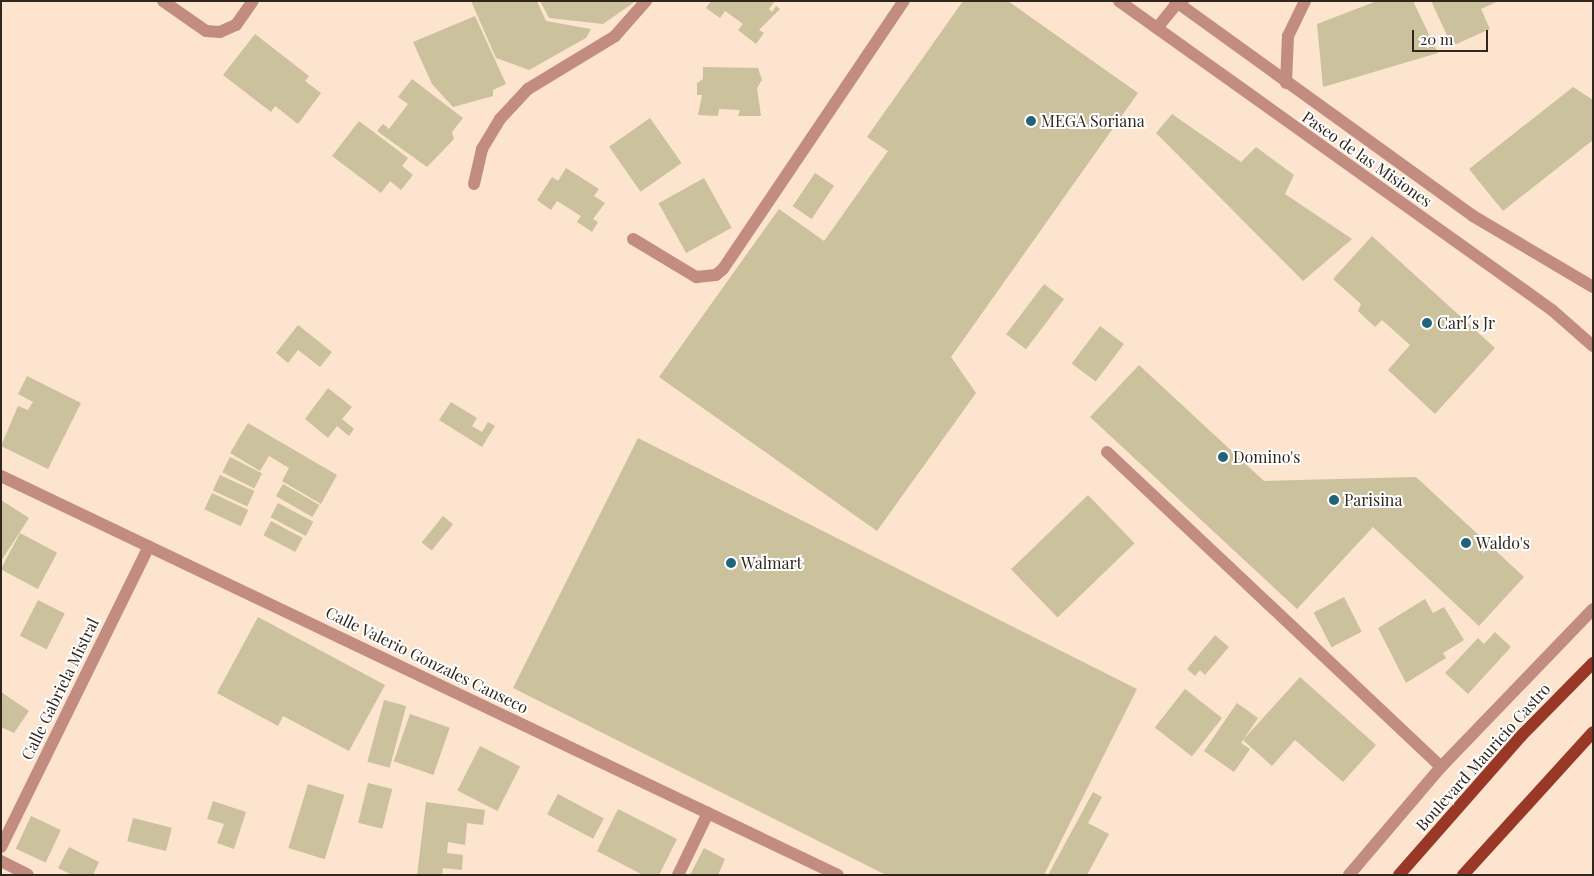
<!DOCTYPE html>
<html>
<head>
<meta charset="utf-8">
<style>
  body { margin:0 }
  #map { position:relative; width:1594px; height:876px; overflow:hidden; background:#fce4ce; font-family:"Playfair Display",serif }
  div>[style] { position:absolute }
  .building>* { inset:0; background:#cbc19d; transform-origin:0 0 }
  .minor>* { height:12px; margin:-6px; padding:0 6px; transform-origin:6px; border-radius:6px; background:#c38c80 }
  .tertiary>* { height:12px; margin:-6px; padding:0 6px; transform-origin:6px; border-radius:6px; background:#c38c80 }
  .primary>* { height:12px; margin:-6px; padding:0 6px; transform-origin:6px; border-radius:6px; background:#993827 }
  .dots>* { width:14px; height:14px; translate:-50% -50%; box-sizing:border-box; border:2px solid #fff; border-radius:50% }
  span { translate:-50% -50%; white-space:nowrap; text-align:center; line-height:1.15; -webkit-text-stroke:4px #fff; paint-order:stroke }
  .poi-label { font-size:16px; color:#31261b }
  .left { translate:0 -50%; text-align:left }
  .street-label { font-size:16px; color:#31261b }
  .frame { position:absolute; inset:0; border:2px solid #31261b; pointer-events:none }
  .scale { position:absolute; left:1412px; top:30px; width:76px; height:22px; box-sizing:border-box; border:2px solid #31261b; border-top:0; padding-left:6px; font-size:15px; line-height:18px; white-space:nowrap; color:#31261b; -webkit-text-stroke:4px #fff; paint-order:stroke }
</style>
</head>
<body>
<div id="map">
  <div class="building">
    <i style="clip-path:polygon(471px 1px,537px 1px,546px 21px,591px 29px,586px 38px,529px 70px,496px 58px)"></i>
    <i style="clip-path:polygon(540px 1px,636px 1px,603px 24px,549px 18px)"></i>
    <i style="clip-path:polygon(711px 1px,775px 1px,769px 9px,772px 12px,776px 6px,780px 9px,759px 30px,764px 33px,756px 44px,738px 30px,743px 24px,725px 11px,720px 18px,706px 8px)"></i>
    <i style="clip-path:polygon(963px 1px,1008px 1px,1138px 93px,951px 357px,976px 393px,877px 531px,659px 377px,779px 209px,824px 241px,888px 151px,867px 137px)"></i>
    <i style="clip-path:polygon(1377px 1px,1413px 1px,1438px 53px,1323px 87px,1317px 24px)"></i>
    <i style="clip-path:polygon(1431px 1px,1499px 1px,1481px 9px,1490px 29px,1452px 46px)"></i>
    <i style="clip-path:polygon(475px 16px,506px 84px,493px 90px,493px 96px,453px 107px,432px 84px,413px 42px)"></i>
    <i style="clip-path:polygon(255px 34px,309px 76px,305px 81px,321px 93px,298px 124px,275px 106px,271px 112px,223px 75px)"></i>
    <i style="clip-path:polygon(703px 67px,758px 68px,762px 80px,757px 88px,761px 116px,738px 116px,740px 110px,719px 109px,718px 116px,698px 115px,702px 95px,697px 95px,697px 83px,703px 79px)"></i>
    <i style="clip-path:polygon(412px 79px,463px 118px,452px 132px,454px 139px,427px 167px,377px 131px,383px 124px,389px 129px,408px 104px,398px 97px)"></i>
    <i style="clip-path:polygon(1573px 87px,1593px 100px,1593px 140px,1503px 211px,1469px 169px)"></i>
    <i style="clip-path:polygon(1172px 114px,1241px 162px,1256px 147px,1294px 175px,1285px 194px,1352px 239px,1303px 281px,1156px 133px)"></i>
    <i style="left:650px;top:118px;width:55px;height:50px;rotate:55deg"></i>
    <i style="clip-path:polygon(359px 121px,408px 158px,402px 166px,413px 175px,401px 190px,390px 181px,381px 193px,332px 156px)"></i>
    <i style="clip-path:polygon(566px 168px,599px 189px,594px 196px,605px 203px,593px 219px,598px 222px,592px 232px,577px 222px,581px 216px,557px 201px,551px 210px,537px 200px,552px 177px,558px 181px)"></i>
    <i style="left:815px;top:173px;width:23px;height:40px;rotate:34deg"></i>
    <i style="left:704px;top:178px;width:57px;height:52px;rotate:61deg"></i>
    <i style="clip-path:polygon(1372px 236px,1495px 348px,1435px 414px,1388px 370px,1410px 345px,1382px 320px,1375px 327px,1358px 311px,1361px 304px,1333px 279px)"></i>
    <i style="left:1044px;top:284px;width:25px;height:63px;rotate:37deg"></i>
    <i style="clip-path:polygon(298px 325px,332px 352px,320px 367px,298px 350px,288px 363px,276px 353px)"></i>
    <i style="left:1100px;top:326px;width:30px;height:47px;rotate:37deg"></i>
    <i style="clip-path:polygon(1139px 365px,1264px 481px,1416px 477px,1524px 577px,1479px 626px,1373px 527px,1297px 609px,1090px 417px)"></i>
    <i style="clip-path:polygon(27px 376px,81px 403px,48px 469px,1px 446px,18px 406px,28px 410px,33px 402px,18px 394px)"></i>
    <i style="clip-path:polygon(328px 388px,352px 407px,342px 419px,354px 429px,349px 436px,337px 426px,328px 438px,305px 419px)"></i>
    <i style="clip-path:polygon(451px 402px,477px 418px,472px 426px,482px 432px,488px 422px,495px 426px,482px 447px,439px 420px)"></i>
    <i style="clip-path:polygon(248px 423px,337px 475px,321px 504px,282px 481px,289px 468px,269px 456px,260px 471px,230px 453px)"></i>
    <i style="clip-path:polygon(638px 438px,1137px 689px,1044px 875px,886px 875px,513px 688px)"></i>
    <i style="left:230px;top:457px;width:36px;height:17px;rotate:27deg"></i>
    <i style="left:220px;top:475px;width:38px;height:17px;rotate:25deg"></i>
    <i style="left:283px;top:484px;width:42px;height:14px;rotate:30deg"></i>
    <i style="left:212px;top:493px;width:40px;height:18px;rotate:25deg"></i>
    <i style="left:1088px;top:495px;width:67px;height:107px;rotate:46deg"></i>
    <i style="clip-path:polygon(1px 500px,29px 518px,1px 561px)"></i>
    <i style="left:278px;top:503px;width:40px;height:16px;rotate:28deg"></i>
    <i style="left:443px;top:516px;width:13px;height:34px;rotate:39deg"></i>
    <i style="left:271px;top:521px;width:36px;height:16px;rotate:28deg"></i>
    <i style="left:20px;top:533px;width:42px;height:41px;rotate:28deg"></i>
    <i style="left:1344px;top:597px;width:39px;height:34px;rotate:63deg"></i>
    <i style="clip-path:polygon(1425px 599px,1433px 613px,1444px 607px,1464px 640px,1443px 653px,1446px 658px,1406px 683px,1378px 628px)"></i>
    <i style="left:38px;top:600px;width:30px;height:40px;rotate:27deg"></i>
    <i style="clip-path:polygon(258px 617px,385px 685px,349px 751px,283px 716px,278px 726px,217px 693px)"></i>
    <i style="clip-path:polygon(1495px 632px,1511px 647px,1468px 694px,1445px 673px,1478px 638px,1484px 644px)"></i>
    <i style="clip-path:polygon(1215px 635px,1229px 647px,1205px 675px,1200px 670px,1195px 676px,1187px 669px)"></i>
    <i style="clip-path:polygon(1300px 677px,1376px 745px,1343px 782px,1295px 740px,1272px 766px,1243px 740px)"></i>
    <i style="left:1185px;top:689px;width:47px;height:49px;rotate:38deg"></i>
    <i style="clip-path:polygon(1px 692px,29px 711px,14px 733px,1px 727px)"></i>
    <i style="left:384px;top:700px;width:23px;height:64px;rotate:15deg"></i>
    <i style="clip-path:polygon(1237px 703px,1258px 718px,1241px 743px,1250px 749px,1234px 772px,1204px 751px)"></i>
    <i style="left:410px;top:714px;width:42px;height:50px;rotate:19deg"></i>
    <i style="left:480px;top:746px;width:45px;height:50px;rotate:27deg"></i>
    <i style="left:368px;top:783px;width:25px;height:41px;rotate:14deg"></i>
    <i style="left:308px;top:784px;width:38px;height:67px;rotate:17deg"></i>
    <i style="clip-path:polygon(1093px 792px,1102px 797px,1088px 823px,1109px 834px,1087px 875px,1048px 875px)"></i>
    <i style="left:558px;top:794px;width:52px;height:23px;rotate:28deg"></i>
    <i style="clip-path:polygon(213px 801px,246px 812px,234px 849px,217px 843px,224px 824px,207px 819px)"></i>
    <i style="clip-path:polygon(426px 802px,485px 810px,483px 825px,467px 823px,465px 845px,448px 842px,447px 853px,463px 855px,462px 870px,443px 868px,442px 875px,417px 875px)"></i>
    <i style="clip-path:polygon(618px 809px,677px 839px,659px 875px,643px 875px,597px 851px)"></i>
    <i style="left:31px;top:816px;width:33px;height:36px;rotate:25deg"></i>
    <i style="left:133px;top:818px;width:40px;height:24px;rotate:14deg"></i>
    <i style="clip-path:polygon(69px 847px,99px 862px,93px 875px,72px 875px,58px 868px)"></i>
    <i style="clip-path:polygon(704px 848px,725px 859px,718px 875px,690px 875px)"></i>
  </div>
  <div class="minor">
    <i style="left:163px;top:1px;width:52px;rotate:34.9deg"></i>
    <i style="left:206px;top:31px;width:14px;rotate:4deg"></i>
    <i style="left:220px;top:32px;width:17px;rotate:-24deg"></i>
    <i style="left:236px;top:25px;width:29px;rotate:-55deg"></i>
    <i style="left:1119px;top:1px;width:532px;rotate:35.51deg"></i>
    <i style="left:1552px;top:310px;width:55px;rotate:41.3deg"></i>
    <i style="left:1175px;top:1px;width:367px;rotate:35.8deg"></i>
    <i style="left:1473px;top:216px;width:139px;rotate:30.6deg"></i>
    <i style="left:1157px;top:28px;width:32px;rotate:-51deg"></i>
    <i style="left:1177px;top:3px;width:6px;rotate:-18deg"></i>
    <i style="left:1286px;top:83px;width:47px;rotate:-87.6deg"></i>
    <i style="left:1288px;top:36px;width:39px;rotate:-64deg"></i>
    <i style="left:474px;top:184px;width:36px;rotate:-77deg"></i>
    <i style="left:482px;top:149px;width:35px;rotate:-59deg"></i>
    <i style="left:500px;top:119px;width:41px;rotate:-47deg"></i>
    <i style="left:528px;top:89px;width:102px;rotate:-31.3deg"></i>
    <i style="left:615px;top:36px;width:47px;rotate:-48.5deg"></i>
    <i style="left:633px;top:239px;width:74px;rotate:31.1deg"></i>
    <i style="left:696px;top:277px;width:20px;rotate:-6deg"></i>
    <i style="left:716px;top:275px;width:9px;rotate:-41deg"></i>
    <i style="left:723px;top:269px;width:323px;rotate:-56deg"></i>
    <i style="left:1107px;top:452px;width:459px;rotate:43.3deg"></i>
    <i style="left:1px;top:847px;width:335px;rotate:-63.8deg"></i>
    <i style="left:1px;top:861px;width:30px;rotate:27deg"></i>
    <i style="left:678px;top:875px;width:69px;rotate:-64.2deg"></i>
    <i style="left:1349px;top:875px;width:142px;rotate:-49.6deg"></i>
    <i style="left:1441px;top:767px;width:219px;rotate:-46.1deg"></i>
  </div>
  <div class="tertiary">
    <i style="left:1px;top:476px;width:927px;rotate:25.49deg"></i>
  </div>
  <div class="primary">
    <i style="left:1399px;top:875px;width:185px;rotate:-48.7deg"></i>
    <i style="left:1521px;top:736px;width:103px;rotate:-45.4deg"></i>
    <i style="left:1463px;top:875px;width:193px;rotate:-47.7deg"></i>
  </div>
  <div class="dots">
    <i style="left:1031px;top:121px;background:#226477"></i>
    <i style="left:1427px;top:323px;background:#226477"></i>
    <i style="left:1223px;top:457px;background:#226477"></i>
    <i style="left:1334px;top:500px;background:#226477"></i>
    <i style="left:1466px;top:543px;background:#226477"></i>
    <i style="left:731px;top:563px;background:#226477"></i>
  </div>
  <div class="poi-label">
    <span class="left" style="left:1041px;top:121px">MEGA Soriana</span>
    <span class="left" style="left:1437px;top:323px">Carl´s Jr</span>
    <span class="left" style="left:1233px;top:457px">Domino's</span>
    <span class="left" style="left:1344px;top:500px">Parisina</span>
    <span class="left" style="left:1476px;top:543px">Waldo's</span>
    <span class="left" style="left:741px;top:563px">Walmart</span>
  </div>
  <div class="street-label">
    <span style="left:1367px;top:159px;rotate:35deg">Paseo de las Misiones</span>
    <span style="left:427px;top:660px;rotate:26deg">Calle Valerio Gonzales Canseco</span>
    <span style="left:60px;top:689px;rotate:-64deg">Calle Gabriela Mistral</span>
    <span style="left:1483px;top:757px;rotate:-48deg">Boulevard Mauricio Castro</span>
  </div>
  <div class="frame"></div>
  <div class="scale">20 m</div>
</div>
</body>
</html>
